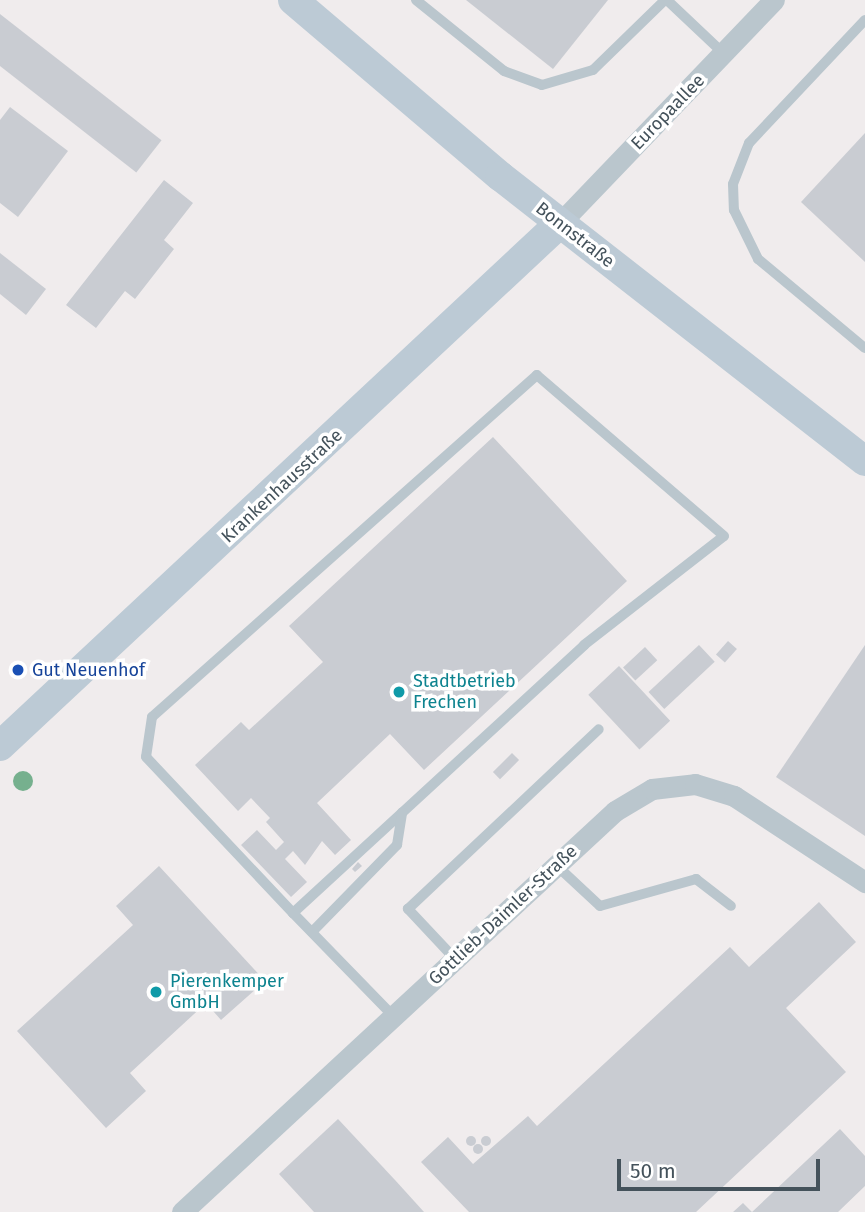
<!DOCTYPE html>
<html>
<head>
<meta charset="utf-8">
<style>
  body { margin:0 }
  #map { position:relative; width:865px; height:1212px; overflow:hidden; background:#f0eced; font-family:"Fira Sans",sans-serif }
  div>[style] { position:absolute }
  .building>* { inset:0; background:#c9ccd2; transform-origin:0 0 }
  .round { border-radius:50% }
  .lane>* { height:10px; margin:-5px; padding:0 5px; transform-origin:5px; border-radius:5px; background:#bac6cd }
  .street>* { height:21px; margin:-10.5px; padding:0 10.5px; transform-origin:10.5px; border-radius:10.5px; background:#bac6cd }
  .secondary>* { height:30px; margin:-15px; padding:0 15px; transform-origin:15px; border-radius:15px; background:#bccad5 }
  .trees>* { width:20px; height:20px; margin:-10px; border-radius:50%; background:#76b08e }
  .dots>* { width:19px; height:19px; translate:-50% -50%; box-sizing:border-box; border:4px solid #fff; border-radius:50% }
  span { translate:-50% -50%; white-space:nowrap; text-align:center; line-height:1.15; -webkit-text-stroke:7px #fff; paint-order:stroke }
  .street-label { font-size:18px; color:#44525b }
  .transit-label { font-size:18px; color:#164399 }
  .left { translate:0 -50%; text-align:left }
  .culture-label { font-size:18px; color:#0d838f }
  .scale { position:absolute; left:617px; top:1159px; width:203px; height:32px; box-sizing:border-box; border:4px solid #44525b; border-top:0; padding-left:9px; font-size:21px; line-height:24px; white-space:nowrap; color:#44525b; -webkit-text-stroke:5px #fff; paint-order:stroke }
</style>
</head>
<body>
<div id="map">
  <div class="building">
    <i style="clip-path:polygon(466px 0,608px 0,553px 69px)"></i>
    <i style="left:0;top:14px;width:205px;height:41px;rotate:38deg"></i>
    <i style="clip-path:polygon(10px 107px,68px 151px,18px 217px,0 203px,0 120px)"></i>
    <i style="clip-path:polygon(865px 133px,865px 262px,801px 202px)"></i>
    <i style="clip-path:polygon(164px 180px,193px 203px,164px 240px,174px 249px,135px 299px,125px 291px,96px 328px,66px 305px)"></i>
    <i style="clip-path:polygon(0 253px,46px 289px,26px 315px,0 294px)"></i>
    <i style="clip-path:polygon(493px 437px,627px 581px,424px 770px,390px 734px,317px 803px,351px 840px,335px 855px,322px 841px,305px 865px,293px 851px,285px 859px,307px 882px,291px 897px,241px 845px,257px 830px,276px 850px,284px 842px,266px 822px,270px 818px,251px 798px,238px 811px,195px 765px,241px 722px,249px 730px,323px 662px,289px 626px)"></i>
    <i style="left:728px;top:641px;width:12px;height:18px;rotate:42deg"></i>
    <i style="left:699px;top:645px;width:23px;height:69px;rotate:47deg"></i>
    <i style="clip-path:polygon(865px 645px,865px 836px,776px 777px)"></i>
    <i style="left:645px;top:647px;width:18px;height:30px;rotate:47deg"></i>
    <i style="left:619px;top:666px;width:75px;height:42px;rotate:47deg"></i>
    <i style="left:512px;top:753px;width:10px;height:27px;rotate:45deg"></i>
    <i style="clip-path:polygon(358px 862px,362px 866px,355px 872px,352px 869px)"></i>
    <i style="clip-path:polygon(159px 866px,265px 981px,221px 1020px,206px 1003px,130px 1073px,146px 1091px,106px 1128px,17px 1031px,133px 925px,116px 906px)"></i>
    <i style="clip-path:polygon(819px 902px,856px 942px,786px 1008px,846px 1072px,696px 1212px,469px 1212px,421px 1162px,448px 1137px,473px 1164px,528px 1116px,537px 1126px,730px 947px,749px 967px)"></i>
    <i style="clip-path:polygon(338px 1119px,395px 1180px,424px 1212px,314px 1212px,279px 1174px)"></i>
    <i style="clip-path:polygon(840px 1129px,865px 1156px,865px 1186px,838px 1212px,733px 1212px,743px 1203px,752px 1212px)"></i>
    <i class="round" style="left:481px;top:1136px;width:10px;height:10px"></i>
    <i class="round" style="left:466px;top:1136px;width:10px;height:10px"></i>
    <i class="round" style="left:473px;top:1144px;width:10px;height:10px"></i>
  </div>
  <div class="lane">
    <i style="left:416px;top:0;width:113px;rotate:38.9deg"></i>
    <i style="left:504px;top:71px;width:40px;rotate:20.2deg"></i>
    <i style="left:542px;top:85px;width:53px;rotate:-16.4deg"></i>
    <i style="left:593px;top:70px;width:100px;rotate:-44.2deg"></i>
    <i style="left:667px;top:0;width:77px;rotate:43.4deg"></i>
    <i style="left:865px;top:20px;width:169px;rotate:133.3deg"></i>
    <i style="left:749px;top:143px;width:44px;rotate:111.3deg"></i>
    <i style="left:733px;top:184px;width:26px;rotate:88deg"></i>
    <i style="left:734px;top:210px;width:55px;rotate:63.9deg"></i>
    <i style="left:758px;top:259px;width:139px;rotate:39.8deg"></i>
    <i style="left:556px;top:865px;width:60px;rotate:43deg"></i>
    <i style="left:600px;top:906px;width:100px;rotate:-15.7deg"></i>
    <i style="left:696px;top:879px;width:44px;rotate:37.6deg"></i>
    <i style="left:293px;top:913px;width:396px;rotate:-42.6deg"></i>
    <i style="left:584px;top:645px;width:177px;rotate:-37.9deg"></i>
    <i style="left:724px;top:536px;width:247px;rotate:-139.3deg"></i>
    <i style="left:537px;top:375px;width:515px;rotate:138.38deg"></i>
    <i style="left:152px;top:717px;width:40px;rotate:98.5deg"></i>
    <i style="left:146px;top:757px;width:214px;rotate:46.7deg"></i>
    <i style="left:293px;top:913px;width:144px;rotate:45.8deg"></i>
    <i style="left:312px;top:932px;width:122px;rotate:-45.7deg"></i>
    <i style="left:397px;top:845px;width:33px;rotate:-81deg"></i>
    <i style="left:455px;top:959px;width:69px;rotate:-133.2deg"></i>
    <i style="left:408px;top:909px;width:262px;rotate:-43.3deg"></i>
  </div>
  <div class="street">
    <i style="left:560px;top:223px;width:309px;rotate:-46.2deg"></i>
    <i style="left:182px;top:1212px;width:590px;rotate:-42.8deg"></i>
    <i style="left:615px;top:811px;width:43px;rotate:-30.7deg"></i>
    <i style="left:652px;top:789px;width:43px;rotate:-6.6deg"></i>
    <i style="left:695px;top:784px;width:41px;rotate:17.1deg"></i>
    <i style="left:734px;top:796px;width:157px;rotate:33.3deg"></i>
  </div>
  <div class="secondary">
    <i style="left:293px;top:0;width:272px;rotate:40.4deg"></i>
    <i style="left:500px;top:176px;width:463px;rotate:38deg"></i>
    <i style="left:0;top:746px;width:766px;rotate:-43.04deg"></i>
  </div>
  <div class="trees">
    <i style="left:23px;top:781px"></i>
  </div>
  <div class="dots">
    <i style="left:18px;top:670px;background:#1a4fb4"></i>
    <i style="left:399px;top:692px;background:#0f9aa8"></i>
    <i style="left:156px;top:992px;background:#0f9aa8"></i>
  </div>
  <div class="street-label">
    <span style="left:668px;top:112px;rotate:-46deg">Europaallee</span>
    <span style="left:575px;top:235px;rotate:38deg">Bonnstraße</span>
    <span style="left:282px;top:486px;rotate:-43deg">Krankenhausstraße</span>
    <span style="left:503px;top:915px;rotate:-43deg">Gottlieb-Daimler-Straße</span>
  </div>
  <div class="transit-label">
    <span class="left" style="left:32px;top:670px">Gut Neuenhof</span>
  </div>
  <div class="culture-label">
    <span class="left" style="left:413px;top:692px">Stadtbetrieb<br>Frechen</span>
    <span class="left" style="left:170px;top:992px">Pierenkemper<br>GmbH</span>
  </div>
  <div class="scale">50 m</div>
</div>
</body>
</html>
